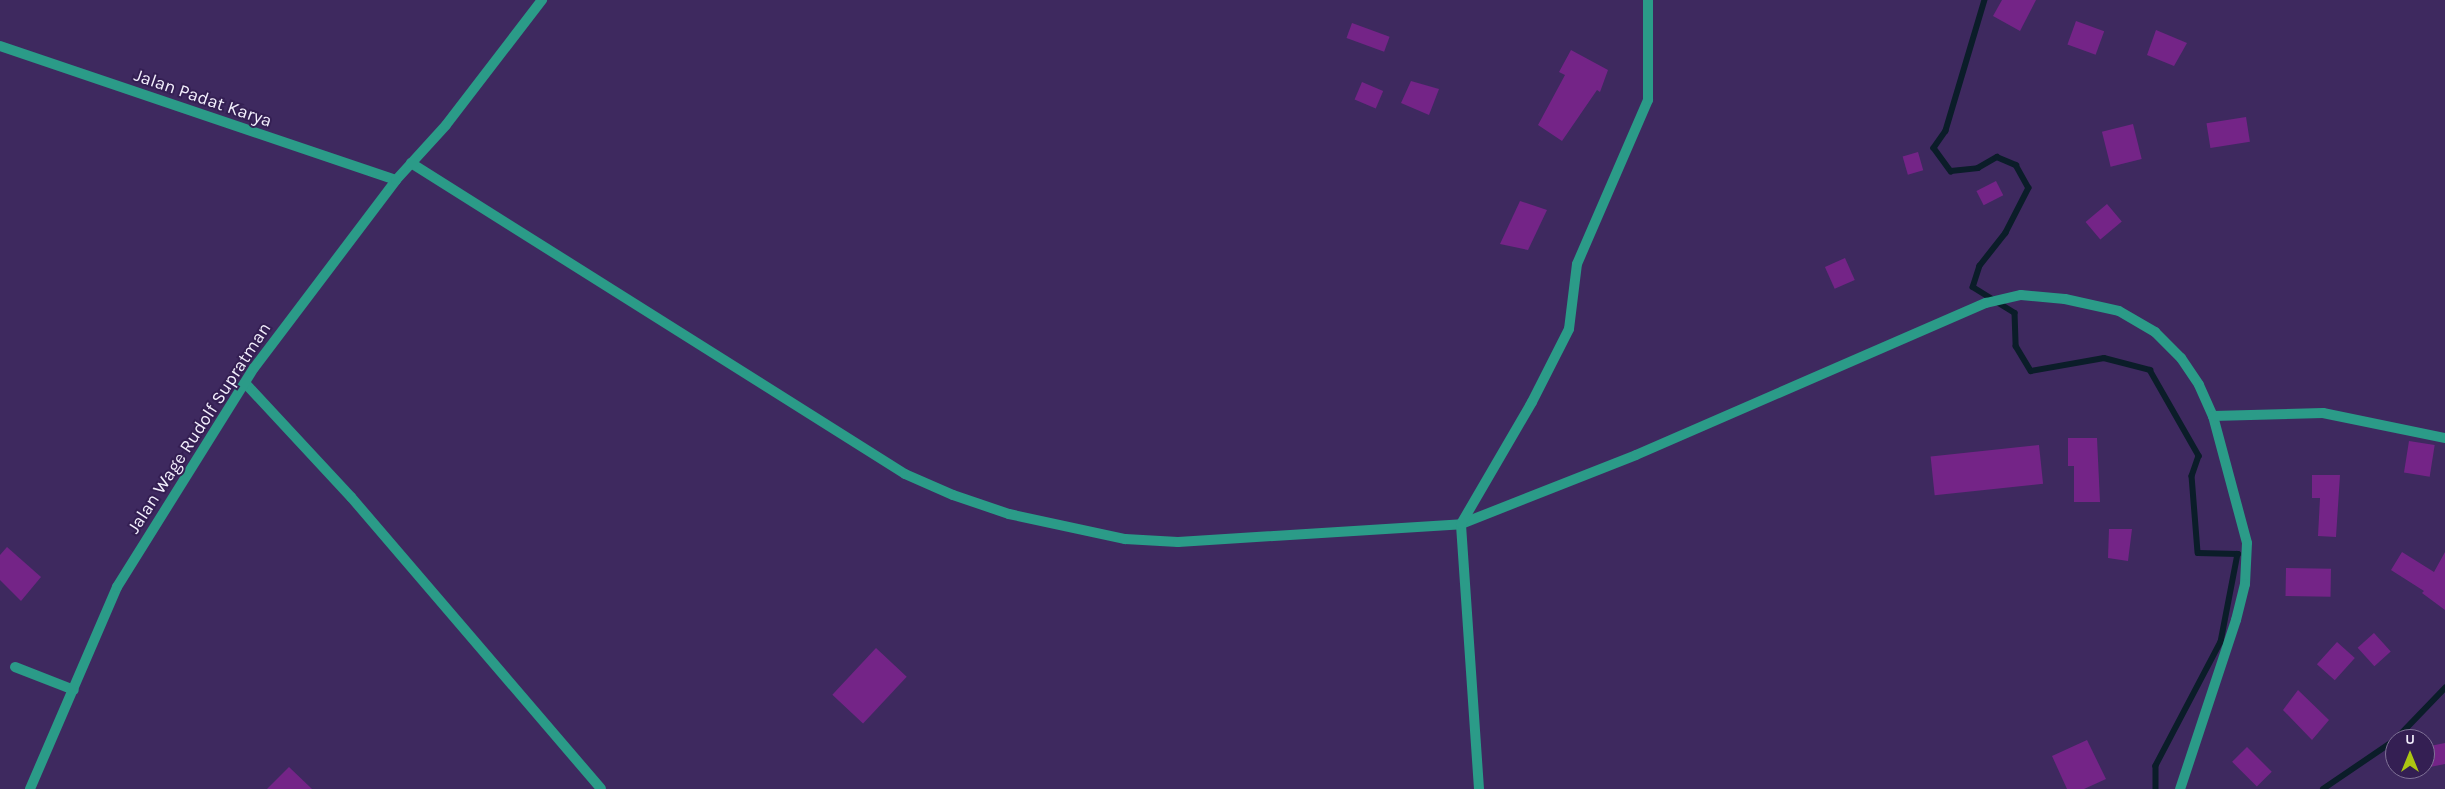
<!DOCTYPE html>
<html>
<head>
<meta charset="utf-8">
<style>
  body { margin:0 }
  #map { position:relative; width:2445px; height:789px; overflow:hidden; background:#3e295f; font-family:Karla,sans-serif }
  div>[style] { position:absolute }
  .stream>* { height:5.5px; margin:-2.75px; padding:0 2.75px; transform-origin:2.75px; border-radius:2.75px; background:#0b1d29 }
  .building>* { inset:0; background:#742487; transform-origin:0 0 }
  .service>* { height:10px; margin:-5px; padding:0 5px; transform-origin:5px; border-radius:5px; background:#2b9b88 }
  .minor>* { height:10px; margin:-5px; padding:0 5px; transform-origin:5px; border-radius:5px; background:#2b9b88 }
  span { translate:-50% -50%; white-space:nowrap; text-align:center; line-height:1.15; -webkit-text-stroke:4px #341f53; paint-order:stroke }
  .street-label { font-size:18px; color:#f3effd }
  .north { position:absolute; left:2385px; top:729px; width:50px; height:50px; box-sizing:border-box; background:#341f53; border:1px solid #807297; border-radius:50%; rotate:0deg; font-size:14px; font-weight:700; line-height:20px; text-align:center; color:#f3effd }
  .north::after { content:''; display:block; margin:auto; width:18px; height:22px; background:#acc612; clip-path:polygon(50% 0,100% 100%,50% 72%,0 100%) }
</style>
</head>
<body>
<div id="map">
  <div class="stream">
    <i style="left:1985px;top:0;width:137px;rotate:106.6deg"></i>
    <i style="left:1946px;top:131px;width:21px;rotate:125deg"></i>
    <i style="left:1934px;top:148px;width:29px;rotate:54deg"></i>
    <i style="left:1951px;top:171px;width:27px;rotate:-6deg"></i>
    <i style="left:1978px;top:168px;width:22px;rotate:-30deg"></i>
    <i style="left:1997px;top:157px;width:21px;rotate:23deg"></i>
    <i style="left:2016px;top:165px;width:26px;rotate:61deg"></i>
    <i style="left:2029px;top:188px;width:51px;rotate:117.1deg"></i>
    <i style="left:2006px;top:233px;width:42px;rotate:128.2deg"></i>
    <i style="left:1980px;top:266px;width:22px;rotate:108deg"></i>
    <i style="left:1973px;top:287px;width:49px;rotate:31.8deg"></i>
    <i style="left:2015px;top:313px;width:33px;rotate:88deg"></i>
    <i style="left:2016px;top:346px;width:29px;rotate:59deg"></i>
    <i style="left:2031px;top:371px;width:74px;rotate:-10.1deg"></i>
    <i style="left:2104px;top:358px;width:48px;rotate:14.6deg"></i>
    <i style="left:2150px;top:370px;width:99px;rotate:60.3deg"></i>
    <i style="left:2199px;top:456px;width:21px;rotate:109deg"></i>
    <i style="left:2192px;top:476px;width:77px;rotate:85.5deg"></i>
    <i style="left:2198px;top:553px;width:40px;rotate:1.4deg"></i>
    <i style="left:2238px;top:554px;width:90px;rotate:100.9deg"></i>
    <i style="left:2221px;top:642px;width:140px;rotate:117.7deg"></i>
    <i style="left:2156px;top:766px;width:23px;rotate:90deg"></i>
    <i style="left:2396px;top:739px;width:71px;rotate:-46.1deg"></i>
    <i style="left:2323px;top:789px;width:87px;rotate:-34.2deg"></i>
  </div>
  <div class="building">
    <i style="clip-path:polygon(2002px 0,2036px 0,2020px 31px,1993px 16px)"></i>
    <i style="left:2076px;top:21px;width:30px;height:25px;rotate:20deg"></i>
    <i style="left:1352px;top:23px;width:40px;height:16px;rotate:20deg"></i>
    <i style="clip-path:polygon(2156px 30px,2187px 43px,2174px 66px,2147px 55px)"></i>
    <i style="clip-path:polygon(1571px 50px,1608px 70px,1600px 92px,1597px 90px,1562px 141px,1538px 125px,1565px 75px,1559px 72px)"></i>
    <i style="clip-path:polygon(1411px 81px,1439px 89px,1429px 115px,1401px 103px)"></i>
    <i style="left:1362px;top:82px;width:23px;height:19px;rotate:23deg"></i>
    <i style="left:2246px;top:117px;width:25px;height:40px;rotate:81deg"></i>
    <i style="left:2133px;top:124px;width:36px;height:32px;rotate:76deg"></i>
    <i style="left:1918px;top:152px;width:19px;height:16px;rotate:74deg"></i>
    <i style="left:1996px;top:181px;width:16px;height:22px;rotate:63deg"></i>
    <i style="clip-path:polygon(1520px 201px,1547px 210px,1528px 250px,1500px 244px)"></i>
    <i style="left:2107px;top:204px;width:23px;height:28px;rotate:50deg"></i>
    <i style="left:1845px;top:258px;width:24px;height:22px;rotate:66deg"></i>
    <i style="clip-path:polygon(2068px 438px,2097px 438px,2100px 502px,2074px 502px,2074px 466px,2068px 466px)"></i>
    <i style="left:2409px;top:441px;width:26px;height:32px;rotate:9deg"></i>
    <i style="left:2039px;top:445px;width:39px;height:109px;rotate:84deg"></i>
    <i style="clip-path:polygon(2312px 475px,2340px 475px,2336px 537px,2318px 536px,2320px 498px,2312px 498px)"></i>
    <i style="clip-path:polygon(2109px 529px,2132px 529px,2128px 561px,2108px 558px)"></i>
    <i style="clip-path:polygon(7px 547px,41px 577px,21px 601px,0 580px,0 555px)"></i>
    <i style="clip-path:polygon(2402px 552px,2434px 572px,2445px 552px,2445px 610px,2422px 593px,2424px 591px,2391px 570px)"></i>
    <i style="left:2286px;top:568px;width:45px;height:28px;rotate:1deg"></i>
    <i style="left:2374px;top:633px;width:25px;height:22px;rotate:48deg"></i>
    <i style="left:2337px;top:642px;width:24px;height:30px;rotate:42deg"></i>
    <i style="left:876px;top:648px;width:42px;height:64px;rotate:43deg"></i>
    <i style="clip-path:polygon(2298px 690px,2329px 720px,2312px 740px,2283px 710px)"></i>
    <i style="clip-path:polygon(2087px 740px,2106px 779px,2084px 789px,2067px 789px,2052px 756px)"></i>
    <i style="clip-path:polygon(2445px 743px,2445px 764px,2425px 768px,2425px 747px)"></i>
    <i style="left:2247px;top:747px;width:35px;height:21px;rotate:45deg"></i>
    <i style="clip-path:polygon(289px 767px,312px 789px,267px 789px)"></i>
  </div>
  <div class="service">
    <i style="left:15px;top:667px;width:63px;rotate:21.3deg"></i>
  </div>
  <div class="minor">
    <i style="left:0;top:46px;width:418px;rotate:18.7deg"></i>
    <i style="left:411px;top:163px;width:584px;rotate:32.19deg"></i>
    <i style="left:905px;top:474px;width:52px;rotate:23.6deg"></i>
    <i style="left:953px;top:495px;width:59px;rotate:18.7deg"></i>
    <i style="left:1009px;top:514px;width:119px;rotate:12.2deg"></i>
    <i style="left:1125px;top:539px;width:53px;rotate:3.2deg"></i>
    <i style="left:1178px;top:542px;width:284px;rotate:-3.6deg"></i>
    <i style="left:1461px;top:524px;width:188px;rotate:-21.5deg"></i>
    <i style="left:1636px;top:455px;width:382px;rotate:-23.5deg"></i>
    <i style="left:1986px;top:303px;width:36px;rotate:-13deg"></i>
    <i style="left:2021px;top:295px;width:44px;rotate:5.2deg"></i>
    <i style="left:2065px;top:299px;width:55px;rotate:12.5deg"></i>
    <i style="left:2119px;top:311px;width:42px;rotate:30.3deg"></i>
    <i style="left:2155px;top:332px;width:37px;rotate:45deg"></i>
    <i style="left:2181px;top:358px;width:32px;rotate:56deg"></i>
    <i style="left:2199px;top:385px;width:34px;rotate:66deg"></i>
    <i style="left:2213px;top:416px;width:131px;rotate:75deg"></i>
    <i style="left:2247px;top:543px;width:41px;rotate:92.8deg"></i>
    <i style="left:2245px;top:584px;width:37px;rotate:104deg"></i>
    <i style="left:2236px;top:620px;width:178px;rotate:108.3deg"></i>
    <i style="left:245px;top:383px;width:156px;rotate:47.1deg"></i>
    <i style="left:351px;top:497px;width:384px;rotate:49.4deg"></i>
    <i style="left:2213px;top:416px;width:110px;rotate:-1.6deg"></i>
    <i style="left:2323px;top:413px;width:125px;rotate:11.6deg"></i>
    <i style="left:30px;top:789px;width:220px;rotate:-66.7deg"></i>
    <i style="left:117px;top:587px;width:258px;rotate:-58deg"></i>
    <i style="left:254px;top:368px;width:236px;rotate:-52.9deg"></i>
    <i style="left:396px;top:180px;width:74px;rotate:-47.7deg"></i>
    <i style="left:446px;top:125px;width:158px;rotate:-52.5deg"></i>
    <i style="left:1479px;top:789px;width:266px;rotate:-93.9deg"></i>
    <i style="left:1461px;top:524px;width:141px;rotate:-59.8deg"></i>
    <i style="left:1532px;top:402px;width:82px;rotate:-63.1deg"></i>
    <i style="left:1569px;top:329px;width:65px;rotate:-83deg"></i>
    <i style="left:1577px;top:264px;width:179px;rotate:-66.6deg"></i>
    <i style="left:1648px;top:100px;width:100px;rotate:-90deg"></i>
  </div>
  <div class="street-label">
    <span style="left:203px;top:98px;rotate:19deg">Jalan Padat Karya</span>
    <span style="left:199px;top:428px;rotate:-57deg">Jalan Wage Rudolf Supratman</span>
  </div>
  <div class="north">U</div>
</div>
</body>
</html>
